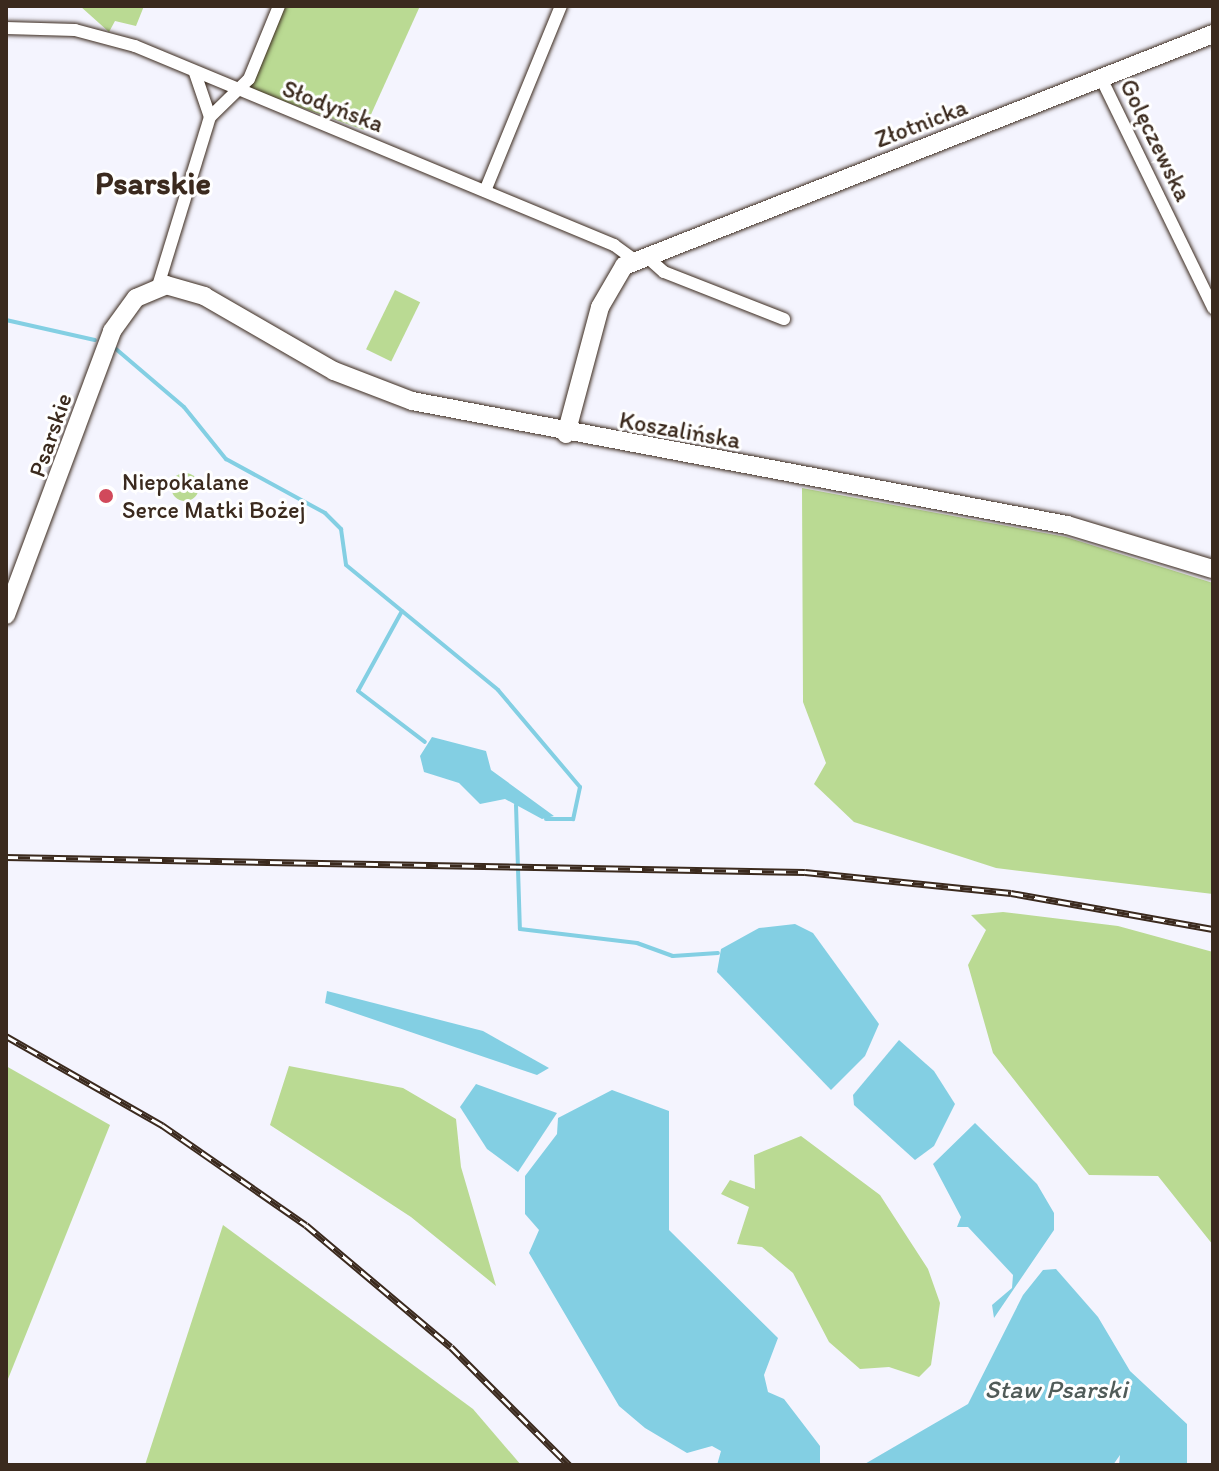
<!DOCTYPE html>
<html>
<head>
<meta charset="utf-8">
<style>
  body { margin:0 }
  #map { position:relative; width:1219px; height:1471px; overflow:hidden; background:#f4f4fe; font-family:Itim,sans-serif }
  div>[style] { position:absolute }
  .green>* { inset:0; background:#bada93; transform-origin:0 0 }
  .round { border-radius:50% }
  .water>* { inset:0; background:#83cfe3 }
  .stream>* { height:4px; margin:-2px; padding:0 2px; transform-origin:2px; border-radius:2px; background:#83cfe3 }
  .roads { filter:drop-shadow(0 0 2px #3b2a1e) drop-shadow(0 0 2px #3b2a1e) }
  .street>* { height:12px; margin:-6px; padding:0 6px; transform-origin:6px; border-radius:6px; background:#fff }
  .secondary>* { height:18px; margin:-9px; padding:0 9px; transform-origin:9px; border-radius:9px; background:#fff }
  .rail>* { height:7px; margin-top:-3.5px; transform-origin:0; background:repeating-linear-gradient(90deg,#fff 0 12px,#3b2a1e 0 24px); box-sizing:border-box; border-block:2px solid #3b2a1e }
  .dots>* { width:22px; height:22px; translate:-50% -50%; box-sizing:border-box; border:4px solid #fff; border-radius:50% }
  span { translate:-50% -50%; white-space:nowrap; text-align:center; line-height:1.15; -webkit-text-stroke:6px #fff; paint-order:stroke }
  .street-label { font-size:24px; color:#3b2a1e }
  .poi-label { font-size:24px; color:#3b2a1e }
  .left { translate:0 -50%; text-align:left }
  .water-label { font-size:26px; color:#515c59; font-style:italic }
  .district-label { font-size:32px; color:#3b2a1e; font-weight:700 }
  .frame { position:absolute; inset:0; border:8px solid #3b2a1e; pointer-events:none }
</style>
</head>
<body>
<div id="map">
  <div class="green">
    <i style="clip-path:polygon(80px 6px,144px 6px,136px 26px,115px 21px,109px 32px)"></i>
    <i style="clip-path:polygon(282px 6px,420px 6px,364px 130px,247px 88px)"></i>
    <i style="left:395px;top:290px;width:28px;height:66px;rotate:26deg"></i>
    <i class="round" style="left:171px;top:473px;width:28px;height:28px"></i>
    <i style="clip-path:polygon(802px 488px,1066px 537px,1213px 583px,1213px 894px,996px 868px,854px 822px,814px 784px,826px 763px,803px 702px)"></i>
    <i style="clip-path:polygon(1003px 912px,1118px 926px,1213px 952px,1213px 1245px,1158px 1176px,1089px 1175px,993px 1053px,968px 965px,986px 930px,971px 915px)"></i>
    <i style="clip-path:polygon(6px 1066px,110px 1125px,6px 1384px)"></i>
    <i style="clip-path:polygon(289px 1066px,403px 1088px,456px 1119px,461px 1167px,496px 1286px,411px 1217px,270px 1125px)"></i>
    <i style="clip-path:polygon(801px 1136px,880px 1195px,928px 1269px,940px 1303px,931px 1365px,919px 1377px,889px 1367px,860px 1369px,829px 1342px,793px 1273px,762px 1247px,737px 1244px,749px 1207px,721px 1194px,730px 1180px,755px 1189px,754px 1155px)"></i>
    <i style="clip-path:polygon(223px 1225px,473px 1409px,521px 1465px,145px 1465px)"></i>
  </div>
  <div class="water">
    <i style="clip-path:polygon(432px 737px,486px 751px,491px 770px,554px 816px,542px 819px,505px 799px,480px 804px,459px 783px,424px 772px,420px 756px)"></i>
    <i style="clip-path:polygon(795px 924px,813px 933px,879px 1024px,865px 1056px,831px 1090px,717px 972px,721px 949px,759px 928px)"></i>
    <i style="clip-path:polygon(327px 991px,483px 1031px,549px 1068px,537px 1075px,325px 1003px)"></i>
    <i style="clip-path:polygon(899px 1040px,934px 1071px,955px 1104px,934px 1146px,915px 1160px,854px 1105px,853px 1095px)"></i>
    <i style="clip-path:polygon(476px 1084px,557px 1113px,518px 1172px,487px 1149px,460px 1107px)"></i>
    <i style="clip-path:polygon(612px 1090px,669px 1111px,669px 1230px,778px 1338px,764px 1375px,768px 1392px,784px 1399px,820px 1446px,820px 1465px,717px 1465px,721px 1451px,712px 1446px,687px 1453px,645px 1428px,619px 1406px,529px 1253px,539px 1230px,525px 1214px,525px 1176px,557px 1134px,558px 1118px)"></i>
    <i style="clip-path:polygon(975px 1123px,1037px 1184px,1054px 1213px,1054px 1230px,994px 1318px,992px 1305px,1012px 1288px,1013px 1275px,968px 1227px,957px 1227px,961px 1217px,933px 1164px)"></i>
    <i style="clip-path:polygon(1056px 1269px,1098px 1317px,1130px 1371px,1187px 1424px,1187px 1465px,1119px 1465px,1120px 1455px,1113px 1465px,863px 1465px,968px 1404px,1023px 1295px,1043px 1270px)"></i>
  </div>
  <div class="stream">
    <i style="left:6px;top:320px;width:91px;rotate:12.7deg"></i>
    <i style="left:116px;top:349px;width:89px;rotate:40.5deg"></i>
    <i style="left:184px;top:407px;width:67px;rotate:51.1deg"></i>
    <i style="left:226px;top:459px;width:113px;rotate:28.6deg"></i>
    <i style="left:325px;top:513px;width:23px;rotate:45deg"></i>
    <i style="left:341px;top:529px;width:36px;rotate:82deg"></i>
    <i style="left:346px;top:565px;width:197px;rotate:39.4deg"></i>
    <i style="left:498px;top:690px;width:127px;rotate:49.8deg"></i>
    <i style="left:580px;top:787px;width:33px;rotate:102deg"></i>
    <i style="left:573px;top:819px;width:27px;rotate:180deg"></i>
    <i style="left:402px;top:611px;width:91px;rotate:118.8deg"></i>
    <i style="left:358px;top:691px;width:84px;rotate:37.3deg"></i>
    <i style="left:516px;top:805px;width:124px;rotate:88.2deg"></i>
    <i style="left:520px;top:929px;width:118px;rotate:6.8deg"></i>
    <i style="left:637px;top:943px;width:38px;rotate:20deg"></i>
    <i style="left:673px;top:956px;width:45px;rotate:-3.8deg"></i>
  </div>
  <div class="roads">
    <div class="street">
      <i style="left:6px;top:28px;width:69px;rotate:1.7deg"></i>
      <i style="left:75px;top:30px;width:62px;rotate:14.9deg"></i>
      <i style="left:135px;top:46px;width:519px;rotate:22.56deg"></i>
      <i style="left:614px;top:245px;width:26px;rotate:36deg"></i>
      <i style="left:195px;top:73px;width:46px;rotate:71.2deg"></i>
      <i style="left:1101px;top:78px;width:256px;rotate:64deg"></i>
      <i style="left:485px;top:191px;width:200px;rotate:-67.7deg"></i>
      <i style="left:646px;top:256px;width:24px;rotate:42deg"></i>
      <i style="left:664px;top:272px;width:129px;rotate:21.4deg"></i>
      <i style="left:158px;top:286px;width:177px;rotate:-72.9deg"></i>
      <i style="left:210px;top:117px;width:54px;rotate:-44.3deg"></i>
      <i style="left:249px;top:79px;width:79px;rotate:-67.7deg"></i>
    </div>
    <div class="secondary">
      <i style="left:566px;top:434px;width:131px;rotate:-75deg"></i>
      <i style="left:600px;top:307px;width:48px;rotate:-59.7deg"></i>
      <i style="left:624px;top:266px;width:633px;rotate:-21.5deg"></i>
      <i style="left:6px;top:615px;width:303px;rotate:-69.5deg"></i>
      <i style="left:112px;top:331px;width:41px;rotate:-54deg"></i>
      <i style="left:136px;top:298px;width:33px;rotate:-23deg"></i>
      <i style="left:166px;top:285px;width:40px;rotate:16deg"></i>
      <i style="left:204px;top:296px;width:150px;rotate:30deg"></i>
      <i style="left:334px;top:371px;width:84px;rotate:21deg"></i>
      <i style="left:412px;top:401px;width:667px;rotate:10.72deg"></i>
      <i style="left:1067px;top:525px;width:152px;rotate:16.8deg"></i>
    </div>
  </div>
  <div class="rail">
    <i style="left:6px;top:857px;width:799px;rotate:1.08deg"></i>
    <i style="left:805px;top:872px;width:207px;rotate:5.8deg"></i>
    <i style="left:1011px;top:893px;width:205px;rotate:10.1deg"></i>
    <i style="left:6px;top:1036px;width:180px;rotate:29.7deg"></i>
    <i style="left:162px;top:1125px;width:175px;rotate:34.8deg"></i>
    <i style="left:306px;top:1225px;width:189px;rotate:40.1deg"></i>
    <i style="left:451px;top:1347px;width:167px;rotate:45deg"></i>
  </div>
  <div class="dots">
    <i style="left:106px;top:496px;background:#d1495b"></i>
  </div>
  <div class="street-label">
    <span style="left:333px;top:106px;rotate:21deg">Słodyńska</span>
    <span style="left:921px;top:123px;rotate:-21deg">Złotnicka</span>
    <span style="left:1156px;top:140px;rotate:64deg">Golęczewska</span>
    <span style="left:680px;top:430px;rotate:10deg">Koszalińska</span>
    <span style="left:50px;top:435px;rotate:-71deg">Psarskie</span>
  </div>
  <div class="poi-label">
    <span class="left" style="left:122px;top:496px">Niepokalane<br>Serce Matki Bożej</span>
  </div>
  <div class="water-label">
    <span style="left:1056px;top:1390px">Staw Psarski</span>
  </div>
  <div class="district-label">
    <span style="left:153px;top:183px">Psarskie</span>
  </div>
  <div class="frame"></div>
</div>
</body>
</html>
